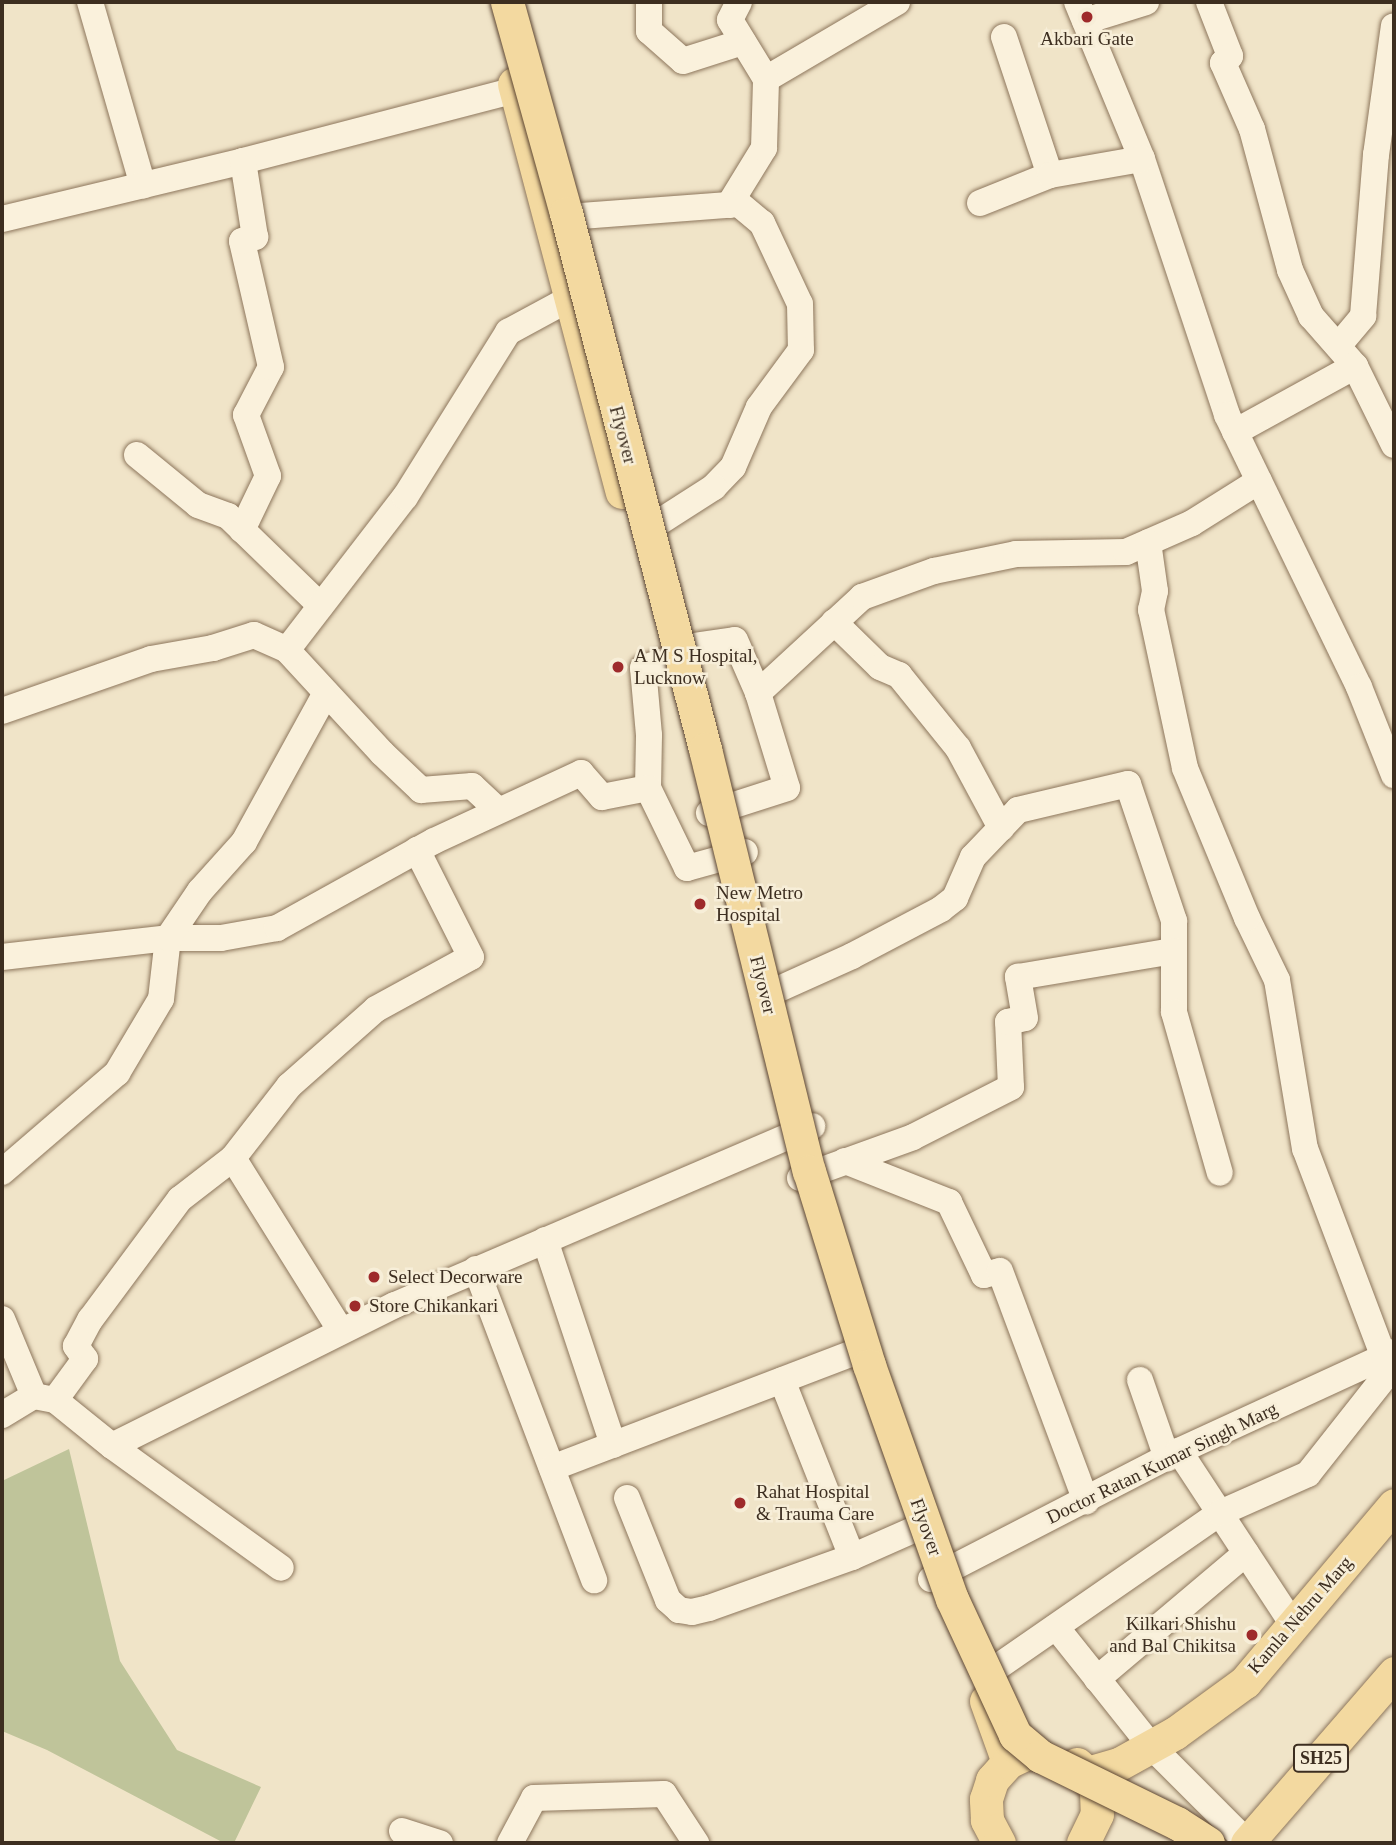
<!DOCTYPE html>
<html>
<head>
<meta charset="utf-8">
<style>
  body { margin:0 }
  #map { position:relative; width:1396px; height:1845px; overflow:hidden; background:#f0e4c8; font-family:Georgia,serif }
  div>[style] { position:absolute }
  .cemetery>* { inset:0; background:#bfc49a }
  .roads { filter:drop-shadow(0 0 2px #8d765c) drop-shadow(0 0 2px #8d765c) }
  .minor>* { height:26px; margin:-13px; padding:0 13px; transform-origin:13px; border-radius:13px; background:#faf1dc }
  .major>* { height:33px; margin:-16.5px; padding:0 16.5px; transform-origin:16.5px; border-radius:16.5px; background:#f3d9a0 }
  .bridges { filter:drop-shadow(0 0 2px #5b4430) drop-shadow(0 0 2px #5b4430) }
  .major-bridge>* { height:33px; margin:-16.5px; padding:0 16.5px; transform-origin:16.5px; border-radius:16.5px; background:#f3d9a0 }
  .dots>* { width:19px; height:19px; translate:-50% -50%; box-sizing:border-box; border:4px solid #f7eed8; border-radius:50% }
  span { translate:-50% -50%; white-space:nowrap; text-align:center; line-height:1.15; -webkit-text-stroke:5px #f7eed8; paint-order:stroke }
  .shield-label span { padding:2px 5px; background:#f7eed8; border:2px solid; border-radius:5px; -webkit-text-stroke-width:0 }
  .shield-label { font-size:18px; color:#3d2e20; font-weight:700 }
  .poi-label { font-size:19px; color:#3d2e20 }
  .left { translate:0 -50%; text-align:left }
  .right { translate:-100% -50%; text-align:right }
  .street-label { font-size:19px; color:#3d2e20 }
  .frame { position:absolute; inset:0; border:4px solid #3d2e20; pointer-events:none }
</style>
</head>
<body>
<div id="map">
  <div class="cemetery">
    <i style="clip-path:polygon(69px 1449px,120px 1661px,177px 1750px,261px 1787px,234px 1843px,224px 1843px,47px 1750px,2px 1731px,2px 1481px)"></i>
  </div>
  <div class="roads">
    <div class="minor">
      <i style="left:90px;top:2px;width:191px;rotate:73.9deg"></i>
      <i style="left:649px;top:2px;width:29px;rotate:90deg"></i>
      <i style="left:649px;top:31px;width:45px;rotate:41.4deg"></i>
      <i style="left:683px;top:61px;width:63px;rotate:-17.6deg"></i>
      <i style="left:739px;top:2px;width:20px;rotate:117deg"></i>
      <i style="left:730px;top:20px;width:69px;rotate:58.6deg"></i>
      <i style="left:766px;top:79px;width:152px;rotate:-30.4deg"></i>
      <i style="left:1077px;top:2px;width:170px;rotate:67.5deg"></i>
      <i style="left:1142px;top:159px;width:270px;rotate:71.6deg"></i>
      <i style="left:1227px;top:415px;width:302px;rotate:64.1deg"></i>
      <i style="left:1359px;top:687px;width:95px;rotate:68.3deg"></i>
      <i style="left:1209px;top:2px;width:58px;rotate:68.7deg"></i>
      <i style="left:1230px;top:56px;width:10px;rotate:135deg"></i>
      <i style="left:1223px;top:63px;width:72px;rotate:66.3deg"></i>
      <i style="left:1252px;top:129px;width:146px;rotate:74.9deg"></i>
      <i style="left:1290px;top:270px;width:51px;rotate:65.5deg"></i>
      <i style="left:1311px;top:316px;width:67px;rotate:48.7deg"></i>
      <i style="left:1355px;top:366px;width:88px;rotate:63.7deg"></i>
      <i style="left:1085px;top:21px;width:64px;rotate:-17.3deg"></i>
      <i style="left:1004px;top:37px;width:145px;rotate:71.6deg"></i>
      <i style="left:980px;top:203px;width:75px;rotate:-21.8deg"></i>
      <i style="left:1050px;top:175px;width:93px;rotate:-9.9deg"></i>
      <i style="left:729px;top:205px;width:67px;rotate:-58.4deg"></i>
      <i style="left:764px;top:148px;width:69px;rotate:-88.3deg"></i>
      <i style="left:581px;top:216px;width:158px;rotate:-4.3deg"></i>
      <i style="left:739px;top:204px;width:30px;rotate:40deg"></i>
      <i style="left:762px;top:223px;width:89px;rotate:64.9deg"></i>
      <i style="left:800px;top:304px;width:46px;rotate:88.8deg"></i>
      <i style="left:801px;top:350px;width:71px;rotate:126.4deg"></i>
      <i style="left:759px;top:407px;width:65px;rotate:113.4deg"></i>
      <i style="left:733px;top:467px;width:28px;rotate:134deg"></i>
      <i style="left:714px;top:487px;width:63px;rotate:147.3deg"></i>
      <i style="left:2px;top:219px;width:248px;rotate:-13.5deg"></i>
      <i style="left:243px;top:161px;width:281px;rotate:-14.6deg"></i>
      <i style="left:1339px;top:345px;width:38px;rotate:-50deg"></i>
      <i style="left:1363px;top:316px;width:162px;rotate:-85.4deg"></i>
      <i style="left:1376px;top:155px;width:130px;rotate:-82.1deg"></i>
      <i style="left:1235px;top:432px;width:137px;rotate:-28.8deg"></i>
      <i style="left:137px;top:455px;width:79px;rotate:39.3deg"></i>
      <i style="left:198px;top:505px;width:32px;rotate:20deg"></i>
      <i style="left:228px;top:516px;width:129px;rotate:44.1deg"></i>
      <i style="left:242px;top:530px;width:60px;rotate:-64.3deg"></i>
      <i style="left:268px;top:476px;width:65px;rotate:-109.8deg"></i>
      <i style="left:246px;top:415px;width:54px;rotate:-62.5deg"></i>
      <i style="left:271px;top:367px;width:129px;rotate:-103deg"></i>
      <i style="left:242px;top:241px;width:14px;rotate:-17deg"></i>
      <i style="left:255px;top:237px;width:77px;rotate:-99deg"></i>
      <i style="left:834px;top:622px;width:64px;rotate:44.4deg"></i>
      <i style="left:880px;top:667px;width:21px;rotate:23deg"></i>
      <i style="left:899px;top:675px;width:94px;rotate:51.1deg"></i>
      <i style="left:958px;top:748px;width:91px;rotate:61.7deg"></i>
      <i style="left:693px;top:646px;width:42px;rotate:-8.1deg"></i>
      <i style="left:735px;top:640px;width:58px;rotate:66.5deg"></i>
      <i style="left:758px;top:693px;width:99px;rotate:73deg"></i>
      <i style="left:787px;top:788px;width:82px;rotate:162.2deg"></i>
      <i style="left:287px;top:650px;width:193px;rotate:-52.4deg"></i>
      <i style="left:405px;top:497px;width:195px;rotate:-58deg"></i>
      <i style="left:508px;top:332px;width:69px;rotate:-28.4deg"></i>
      <i style="left:758px;top:693px;width:142px;rotate:-42.7deg"></i>
      <i style="left:862px;top:597px;width:77px;rotate:-19.9deg"></i>
      <i style="left:934px;top:571px;width:84px;rotate:-11.7deg"></i>
      <i style="left:1016px;top:554px;width:110px;rotate:-1deg"></i>
      <i style="left:1126px;top:552px;width:72px;rotate:-23.7deg"></i>
      <i style="left:1192px;top:523px;width:79px;rotate:-32.1deg"></i>
      <i style="left:2px;top:711px;width:158px;rotate:-19.2deg"></i>
      <i style="left:151px;top:659px;width:63px;rotate:-10.1deg"></i>
      <i style="left:213px;top:648px;width:43px;rotate:-17.6deg"></i>
      <i style="left:254px;top:635px;width:36px;rotate:24deg"></i>
      <i style="left:287px;top:650px;width:140px;rotate:47.3deg"></i>
      <i style="left:382px;top:753px;width:54px;rotate:43.5deg"></i>
      <i style="left:421px;top:790px;width:51px;rotate:-4.5deg"></i>
      <i style="left:472px;top:786px;width:34px;rotate:43deg"></i>
      <i style="left:648px;top:788px;width:53px;rotate:-88.9deg"></i>
      <i style="left:649px;top:735px;width:67px;rotate:-95.1deg"></i>
      <i style="left:643px;top:668px;width:25px;rotate:-18deg"></i>
      <i style="left:2px;top:957px;width:167px;rotate:-6.5deg"></i>
      <i style="left:168px;top:938px;width:53px"></i>
      <i style="left:221px;top:938px;width:57px;rotate:-10.1deg"></i>
      <i style="left:277px;top:928px;width:179px;rotate:-29deg"></i>
      <i style="left:434px;top:841px;width:162px;rotate:-24.8deg"></i>
      <i style="left:581px;top:773px;width:32px;rotate:49deg"></i>
      <i style="left:602px;top:797px;width:47px;rotate:-11.1deg"></i>
      <i style="left:648px;top:788px;width:89px;rotate:64deg"></i>
      <i style="left:687px;top:868px;width:60px;rotate:-15.4deg"></i>
      <i style="left:779px;top:989px;width:80px;rotate:-24.3deg"></i>
      <i style="left:852px;top:956px;width:101px;rotate:-27.8deg"></i>
      <i style="left:941px;top:909px;width:18px;rotate:-38deg"></i>
      <i style="left:955px;top:898px;width:45px;rotate:-66.3deg"></i>
      <i style="left:973px;top:857px;width:65px;rotate:-46.2deg"></i>
      <i style="left:1018px;top:810px;width:113px;rotate:-13.3deg"></i>
      <i style="left:1128px;top:784px;width:145px;rotate:71.4deg"></i>
      <i style="left:1174px;top:921px;width:30px;rotate:90deg"></i>
      <i style="left:845px;top:1161px;width:112px;rotate:21.5deg"></i>
      <i style="left:949px;top:1202px;width:81px;rotate:64.4deg"></i>
      <i style="left:984px;top:1275px;width:16px;rotate:-14deg"></i>
      <i style="left:1000px;top:1271px;width:246px;rotate:69.5deg"></i>
      <i style="left:2px;top:1172px;width:152px;rotate:-40.7deg"></i>
      <i style="left:117px;top:1073px;width:86px;rotate:-59.3deg"></i>
      <i style="left:161px;top:999px;width:61px;rotate:-83.5deg"></i>
      <i style="left:168px;top:938px;width:57px;rotate:-55.8deg"></i>
      <i style="left:200px;top:891px;width:66px;rotate:-48.1deg"></i>
      <i style="left:244px;top:842px;width:170px;rotate:-61.2deg"></i>
      <i style="left:800px;top:1178px;width:120px;rotate:-19.9deg"></i>
      <i style="left:913px;top:1137px;width:110px;rotate:-27deg"></i>
      <i style="left:1011px;top:1087px;width:65px;rotate:-92.6deg"></i>
      <i style="left:1008px;top:1022px;width:17px;rotate:-13deg"></i>
      <i style="left:1025px;top:1018px;width:42px;rotate:-99.7deg"></i>
      <i style="left:1018px;top:977px;width:158px;rotate:-9.5deg"></i>
      <i style="left:1174px;top:951px;width:61px;rotate:90deg"></i>
      <i style="left:1174px;top:1012px;width:167px;rotate:74.1deg"></i>
      <i style="left:545px;top:1240px;width:216px;rotate:71.6deg"></i>
      <i style="left:476px;top:1269px;width:333px;rotate:69.2deg"></i>
      <i style="left:2px;top:1319px;width:83px;rotate:67.4deg"></i>
      <i style="left:341px;top:1331px;width:204px;rotate:-122deg"></i>
      <i style="left:233px;top:1158px;width:91px;rotate:-52.1deg"></i>
      <i style="left:289px;top:1086px;width:116px;rotate:-41.5deg"></i>
      <i style="left:376px;top:1009px;width:108px;rotate:-28.7deg"></i>
      <i style="left:471px;top:957px;width:120px;rotate:-116.8deg"></i>
      <i style="left:1140px;top:1380px;width:83px;rotate:70.9deg"></i>
      <i style="left:55px;top:1400px;width:51px;rotate:-53.8deg"></i>
      <i style="left:85px;top:1359px;width:16px;rotate:-125deg"></i>
      <i style="left:76px;top:1346px;width:30px;rotate:-62deg"></i>
      <i style="left:90px;top:1320px;width:151px;rotate:-53.4deg"></i>
      <i style="left:180px;top:1199px;width:67px;rotate:-37.7deg"></i>
      <i style="left:2px;top:1415px;width:37px;rotate:-31deg"></i>
      <i style="left:34px;top:1396px;width:21px;rotate:11deg"></i>
      <i style="left:55px;top:1400px;width:73px;rotate:38.9deg"></i>
      <i style="left:112px;top:1446px;width:208px;rotate:35.8deg"></i>
      <i style="left:112px;top:1446px;width:316px;rotate:-26.5deg"></i>
      <i style="left:395px;top:1305px;width:454px;rotate:-23.2deg"></i>
      <i style="left:1179px;top:1451px;width:209px;rotate:56.7deg"></i>
      <i style="left:552px;top:1468px;width:320px;rotate:-20.9deg"></i>
      <i style="left:627px;top:1498px;width:110px;rotate:68.1deg"></i>
      <i style="left:668px;top:1600px;width:15px;rotate:42deg"></i>
      <i style="left:679px;top:1610px;width:13px;rotate:9deg"></i>
      <i style="left:692px;top:1612px;width:17px;rotate:-13deg"></i>
      <i style="left:709px;top:1608px;width:152px;rotate:-19.6deg"></i>
      <i style="left:852px;top:1557px;width:190px;rotate:-111.6deg"></i>
      <i style="left:852px;top:1557px;width:64px;rotate:-23.8deg"></i>
      <i style="left:931px;top:1579px;width:279px;rotate:-27.3deg"></i>
      <i style="left:1179px;top:1451px;width:237px;rotate:-24.7deg"></i>
      <i style="left:1056px;top:1627px;width:152px;rotate:51.4deg"></i>
      <i style="left:1151px;top:1746px;width:137px;rotate:45deg"></i>
      <i style="left:996px;top:1668px;width:272px;rotate:-34.7deg"></i>
      <i style="left:1220px;top:1513px;width:96px;rotate:-23.9deg"></i>
      <i style="left:1308px;top:1474px;width:127px;rotate:-51.7deg"></i>
      <i style="left:1387px;top:1374px;width:19px;rotate:-102deg"></i>
      <i style="left:1383px;top:1355px;width:220px;rotate:-110.7deg"></i>
      <i style="left:1305px;top:1149px;width:171px;rotate:-99.4deg"></i>
      <i style="left:1277px;top:980px;width:69px;rotate:-115.8deg"></i>
      <i style="left:1247px;top:918px;width:162px;rotate:-112.5deg"></i>
      <i style="left:1185px;top:768px;width:162px;rotate:-102.1deg"></i>
      <i style="left:1151px;top:610px;width:19px;rotate:-78deg"></i>
      <i style="left:1155px;top:591px;width:49px;rotate:-98.1deg"></i>
      <i style="left:1097px;top:1679px;width:195px;rotate:-40.2deg"></i>
      <i style="left:402px;top:1831px;width:40px;rotate:18deg"></i>
      <i style="left:510px;top:1843px;width:51px;rotate:-61.9deg"></i>
      <i style="left:534px;top:1798px;width:130px;rotate:-1.8deg"></i>
      <i style="left:664px;top:1794px;width:59px;rotate:56.9deg"></i>
    </div>
    <div class="major">
      <i style="left:514px;top:84px;width:422px;rotate:75.2deg"></i>
      <i style="left:986px;top:1701px;width:65px;rotate:70.2deg"></i>
      <i style="left:1077px;top:1764px;width:13px;rotate:42deg"></i>
      <i style="left:1087px;top:1773px;width:20px;rotate:63deg"></i>
      <i style="left:1096px;top:1791px;width:23px;rotate:88deg"></i>
      <i style="left:1097px;top:1814px;width:32px;rotate:116deg"></i>
      <i style="left:1087px;top:1773px;width:33px;rotate:-16deg"></i>
      <i style="left:1119px;top:1764px;width:64px;rotate:-29deg"></i>
      <i style="left:1175px;top:1733px;width:87px;rotate:-36.1deg"></i>
      <i style="left:1245px;top:1682px;width:231px;rotate:-49.9deg"></i>
      <i style="left:999px;top:1843px;width:26px;rotate:-118deg"></i>
      <i style="left:987px;top:1820px;width:21px;rotate:-93deg"></i>
      <i style="left:986px;top:1799px;width:20px;rotate:-72deg"></i>
      <i style="left:992px;top:1780px;width:24px;rotate:-48deg"></i>
      <i style="left:1008px;top:1762px;width:21px;rotate:-25deg"></i>
      <i style="left:1247px;top:1843px;width:225px;rotate:-49.1deg"></i>
    </div>
  </div>
  <div class="bridges">
    <div class="major-bridge">
      <i style="left:507px;top:2px;width:219px;rotate:74.4deg"></i>
      <i style="left:566px;top:213px;width:554px;rotate:75.46deg"></i>
      <i style="left:705px;top:749px;width:435px;rotate:76.2deg"></i>
      <i style="left:809px;top:1171px;width:203px;rotate:72.8deg"></i>
      <i style="left:869px;top:1365px;width:248px;rotate:70.5deg"></i>
      <i style="left:952px;top:1599px;width:150px;rotate:65.1deg"></i>
      <i style="left:1015px;top:1735px;width:33px;rotate:40deg"></i>
      <i style="left:1040px;top:1756px;width:153px;rotate:26.1deg"></i>
      <i style="left:1177px;top:1823px;width:37px;rotate:33deg"></i>
    </div>
  </div>
  <div class="dots">
    <i style="left:1087px;top:17px;background:#9e2a2b"></i>
    <i style="left:618px;top:667px;background:#9e2a2b"></i>
    <i style="left:700px;top:904px;background:#9e2a2b"></i>
    <i style="left:374px;top:1277px;background:#9e2a2b"></i>
    <i style="left:355px;top:1306px;background:#9e2a2b"></i>
    <i style="left:740px;top:1503px;background:#9e2a2b"></i>
    <i style="left:1252px;top:1635px;background:#9e2a2b"></i>
  </div>
  <div class="shield-label">
    <span style="left:1321px;top:1758px">SH25</span>
  </div>
  <div class="poi-label">
    <span style="left:1087px;top:39px">Akbari Gate</span>
    <span class="left" style="left:634px;top:667px">A M S Hospital,<br>Lucknow</span>
    <span class="left" style="left:716px;top:904px">New Metro<br>Hospital</span>
    <span class="left" style="left:388px;top:1277px">Select Decorware</span>
    <span class="left" style="left:369px;top:1306px">Store Chikankari</span>
    <span class="left" style="left:756px;top:1503px">Rahat Hospital<br>&amp; Trauma Care</span>
    <span class="right" style="left:1236px;top:1635px">Kilkari Shishu<br>and Bal Chikitsa</span>
  </div>
  <div class="street-label">
    <span style="left:623px;top:435px;rotate:75deg">Flyover</span>
    <span style="left:763px;top:985px;rotate:76deg">Flyover</span>
    <span style="left:1162px;top:1463px;rotate:-26deg">Doctor Ratan Kumar Singh Marg</span>
    <span style="left:926px;top:1527px;rotate:70deg">Flyover</span>
    <span style="left:1300px;top:1615px;rotate:-49deg">Kamla Nehru Marg</span>
  </div>
  <div class="frame"></div>
</div>
</body>
</html>
